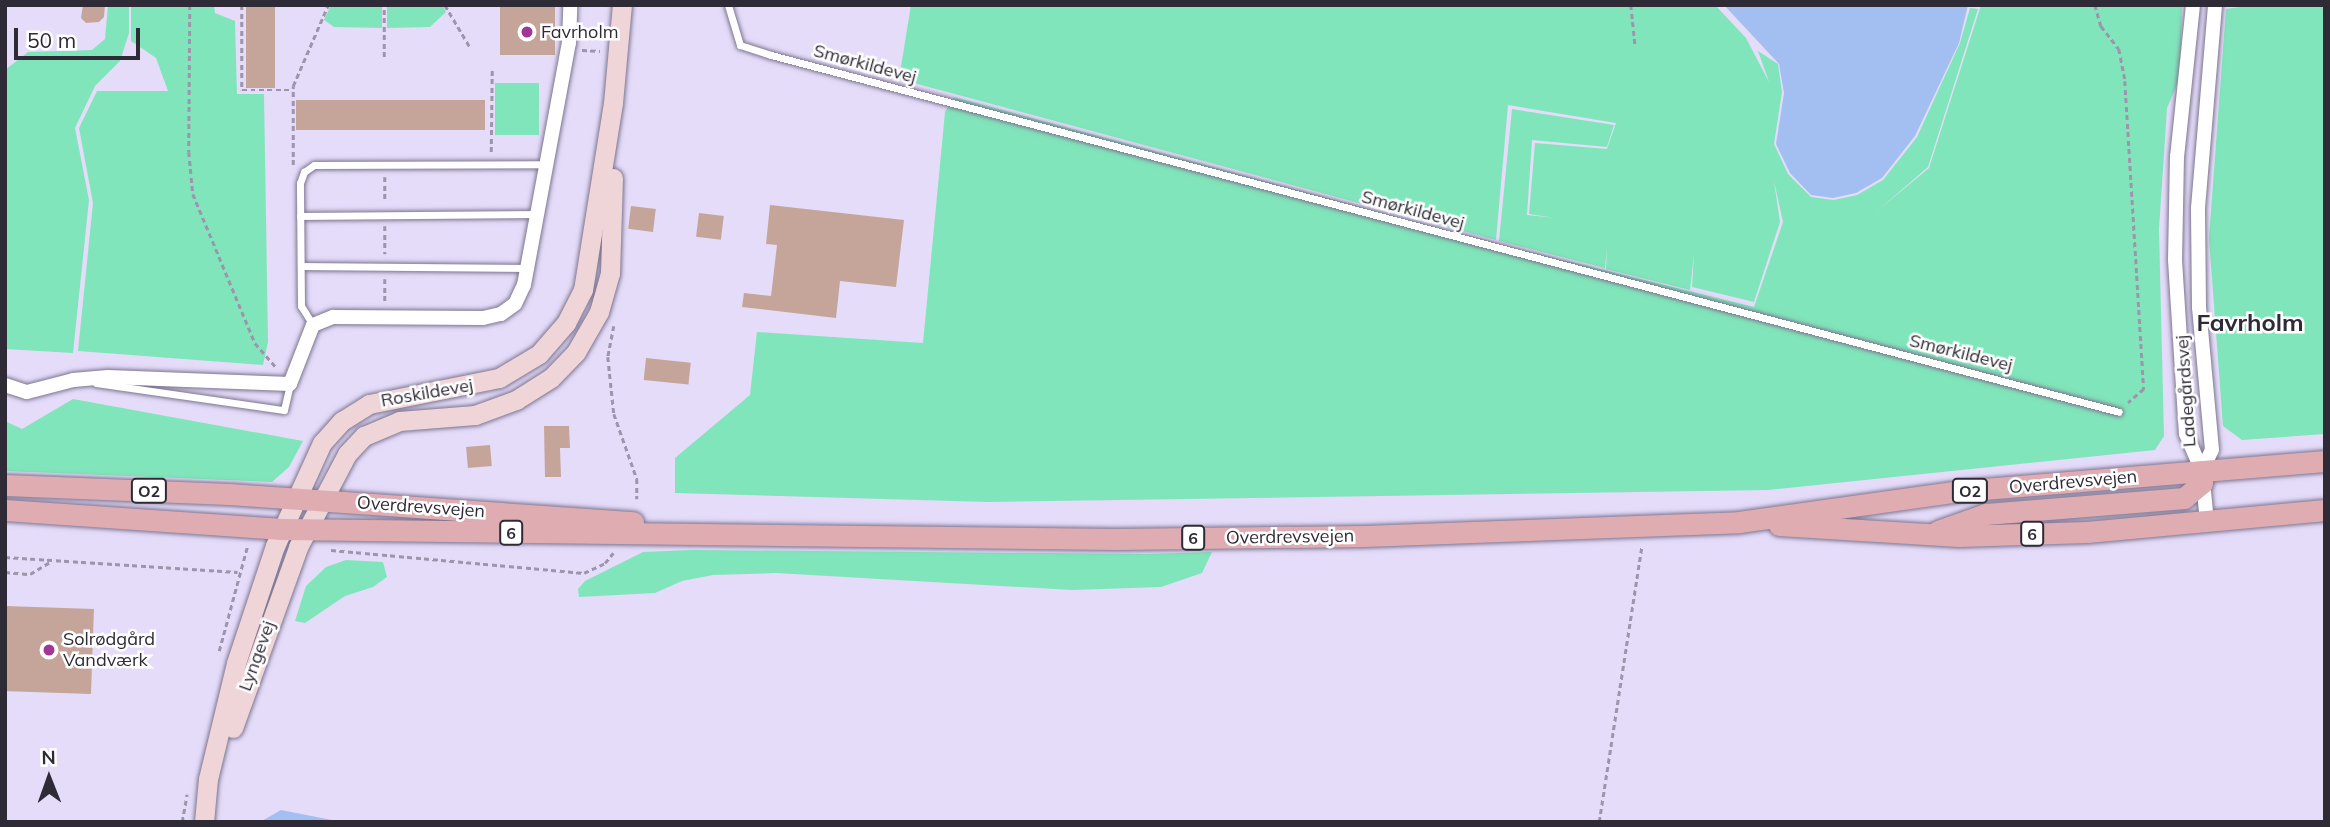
<!DOCTYPE html>
<html>
<head>
<meta charset="utf-8">
<style>
  body { margin:0 }
  #map { position:relative; width:2330px; height:827px; overflow:hidden; background:#e4dcf9; font-family:Mulish,sans-serif }
  div>[style] { position:absolute }
  .green>* { inset:0; background:#81e5bb; transform-origin:0 0 }
  .water>* { inset:0; background:#a3bff1 }
  .building>* { inset:0; background:#c5a599; transform-origin:0 0 }
  .path>* { height:2.5px; margin-top:-1.25px; transform-origin:0; background:repeating-linear-gradient(90deg,#9c95ab 0 5px,transparent 0 8.5px) }
  .roads { filter:drop-shadow(0 0 2px #7d7590) drop-shadow(0 0 2px #7d7590) }
  .lane>* { height:7px; margin:-3.5px; padding:0 3.5px; transform-origin:3.5px; border-radius:3.5px; background:#fff }
  .street>* { height:14px; margin:-7px; padding:0 7px; transform-origin:7px; border-radius:7px; background:#fff }
  .secondary>* { height:19px; margin:-9.5px; padding:0 9.5px; transform-origin:9.5px; border-radius:9.5px; background:#efd5d8 }
  .primary>* { height:21px; margin:-10.5px; padding:0 10.5px; transform-origin:10.5px; border-radius:10.5px; background:#dfacb2 }
  .dots>* { width:19px; height:19px; translate:-50% -50%; box-sizing:border-box; border:4px solid #fff; border-radius:50% }
  span { translate:-50% -50%; white-space:nowrap; text-align:center; line-height:1.15; -webkit-text-stroke:5px #fff; paint-order:stroke }
  .shield-label span { padding:2px 5px; background:#fff; border:2px solid; border-radius:5px; -webkit-text-stroke-width:0 }
  .shield-label { font-size:16px; color:#2f2b36; font-weight:700 }
  .poi-label { font-size:18px; color:#2f2b36 }
  .left { translate:0 -50%; text-align:left }
  .street-label { font-size:18px; color:#2f2b36 }
  .district-label { font-size:24px; color:#2f2b36; font-weight:700 }
  .frame { position:absolute; inset:0; border:7px solid #2f2b36; pointer-events:none }
  .north { position:absolute; left:14px; top:743px; width:70px; height:70px; -webkit-text-stroke:5px #fff; paint-order:stroke; rotate:359deg; font-size:19px; font-weight:700; line-height:28px; text-align:center; color:#2f2b36 }
  .north::after { content:''; display:block; margin:auto; width:24px; height:32px; background:#2f2b36; clip-path:polygon(50% 0,100% 100%,50% 72%,0 100%) }
  .scale { position:absolute; left:14px; top:28px; width:126px; height:32px; box-sizing:border-box; border:4px solid #2f2b36; border-top:0; padding-left:9px; font-size:21px; line-height:24px; white-space:nowrap; color:#2f2b36; -webkit-text-stroke:5px #fff; paint-order:stroke }
</style>
</head>
<body>
<div id="map">
  <div class="green">
    <i style="clip-path:polygon(108px 5px,129px 5px,129px 33px,120px 61px,95px 86px,75px 128px,89px 200px,73px 353px,5px 349px,5px 70px,28px 52px,92px 50px,105px 39px)"></i>
    <i style="clip-path:polygon(131px 5px,214px 5px,215px 13px,235px 21px,237px 94px,264px 94px,268px 342px,263px 365px,78px 351px,93px 203px,79px 128px,97px 91px,168px 91px,156px 58px,131px 41px)"></i>
    <i style="clip-path:polygon(331px 5px,382px 5px,382px 28px,334px 27px,324px 20px)"></i>
    <i style="clip-path:polygon(387px 5px,442px 5px,446px 12px,430px 27px,387px 28px)"></i>
    <i style="clip-path:polygon(911px 5px,1715px 5px,1746px 38px,1769px 82px,1758px 51px,1778px 64px,1782px 92px,1774px 144px,1788px 174px,1811px 197px,1834px 200px,1857px 195px,1883px 180px,1917px 137px,1960px 43px,1970px 8px,1978px 9px,1928px 167px,1876px 212px,1929px 168px,1981px 5px,2182px 5px,2180px 78px,2167px 108px,2159px 229px,2164px 436px,2155px 450px,1768px 490px,989px 502px,675px 493px,675px 458px,750px 395px,757px 332px,923px 343px,945px 112px,954px 97px,1494px 243px,1754px 307px,1783px 222px,1774px 181px,1780px 222px,1754px 302px,1692px 287px,1694px 254px,1690px 290px,1606px 269px,1607px 248px,1605px 268px,1499px 241px,1512px 109px,1614px 125px,1607px 147px,1532px 140px,1527px 215px,1555px 218px,1529px 214px,1535px 143px,1607px 149px,1616px 123px,1508px 105px,1496px 240px,899px 79px)"></i>
    <i style="clip-path:polygon(2253px 5px,2325px 5px,2325px 434px,2242px 440px,2223px 426px,2209px 238px,2226px 9px)"></i>
    <i style="left:495px;top:83px;width:44px;height:52px"></i>
    <i style="clip-path:polygon(73px 399px,303px 441px,289px 467px,272px 482px,5px 471px,5px 421px,22px 429px)"></i>
    <i style="clip-path:polygon(692px 550px,1145px 554px,1212px 552px,1202px 573px,1161px 587px,1072px 590px,776px 573px,713px 575px,682px 581px,655px 593px,579px 597px,578px 589px,585px 581px,643px 552px)"></i>
    <i style="clip-path:polygon(346px 560px,383px 562px,387px 577px,373px 587px,345px 596px,305px 623px,295px 621px,306px 586px,326px 567px)"></i>
  </div>
  <div class="water">
    <i style="clip-path:polygon(1724px 5px,1968px 5px,1959px 43px,1915px 136px,1882px 178px,1856px 193px,1833px 198px,1811px 195px,1790px 173px,1776px 144px,1784px 93px,1779px 64px)"></i>
    <i style="clip-path:polygon(281px 810px,342px 822px,260px 822px)"></i>
  </div>
  <div class="building">
    <i style="clip-path:polygon(83px 5px,105px 5px,104px 17px,99px 22px,86px 23px,81px 18px)"></i>
    <i style="left:246px;top:5px;width:29px;height:83px"></i>
    <i style="left:500px;top:5px;width:55px;height:50px"></i>
    <i style="left:296px;top:100px;width:189px;height:30px"></i>
    <i style="clip-path:polygon(770px 205px,904px 220px,896px 287px,840px 281px,836px 318px,742px 307px,744px 293px,771px 296px,777px 245px,766px 244px)"></i>
    <i style="left:631px;top:206px;width:25px;height:23px;rotate:7deg"></i>
    <i style="left:699px;top:213px;width:25px;height:24px;rotate:7deg"></i>
    <i style="left:646px;top:358px;width:45px;height:22px;rotate:6deg"></i>
    <i style="clip-path:polygon(544px 426px,569px 426px,570px 448px,560px 448px,561px 477px,545px 477px)"></i>
    <i style="left:490px;top:445px;width:21px;height:24px;rotate:85deg"></i>
    <i style="left:5px;top:606px;width:89px;height:85px;rotate:2deg"></i>
  </div>
  <div class="path">
    <i style="left:190px;top:5px;width:147px;rotate:90.4deg"></i>
    <i style="left:189px;top:152px;width:42px;rotate:84.6deg"></i>
    <i style="left:193px;top:194px;width:161px;rotate:67.4deg"></i>
    <i style="left:255px;top:343px;width:33px;rotate:49deg"></i>
    <i style="left:242px;top:5px;width:85px;rotate:90deg"></i>
    <i style="left:242px;top:90px;width:51px"></i>
    <i style="left:445px;top:5px;width:49px;rotate:59.2deg"></i>
    <i style="left:1631px;top:5px;width:39px;rotate:84deg"></i>
    <i style="left:2095px;top:5px;width:22px;rotate:74deg"></i>
    <i style="left:2101px;top:26px;width:29px;rotate:52deg"></i>
    <i style="left:2119px;top:49px;width:33px;rotate:79deg"></i>
    <i style="left:2125px;top:81px;width:309px;rotate:86.5deg"></i>
    <i style="left:2144px;top:389px;width:21px;rotate:139deg"></i>
    <i style="left:582px;top:50px;width:18px;rotate:3deg"></i>
    <i style="left:384px;top:57px;width:52px;rotate:-90deg"></i>
    <i style="left:491px;top:152px;width:84px;rotate:-89.3deg"></i>
    <i style="left:293px;top:165px;width:79px;rotate:-90deg"></i>
    <i style="left:293px;top:86px;width:88px;rotate:-66.6deg"></i>
    <i style="left:385px;top:177px;width:25px;rotate:90deg"></i>
    <i style="left:385px;top:226px;width:28px;rotate:90deg"></i>
    <i style="left:385px;top:279px;width:24px;rotate:90deg"></i>
    <i style="left:614px;top:326px;width:32px;rotate:101deg"></i>
    <i style="left:608px;top:357px;width:57px;rotate:84deg"></i>
    <i style="left:614px;top:414px;width:69px;rotate:70.5deg"></i>
    <i style="left:637px;top:479px;width:20px;rotate:90deg"></i>
    <i style="left:331px;top:550px;width:254px;rotate:5.2deg"></i>
    <i style="left:584px;top:573px;width:23px;rotate:-25deg"></i>
    <i style="left:605px;top:563px;width:13px;rotate:-51deg"></i>
    <i style="left:5px;top:557px;width:233px;rotate:3.7deg"></i>
    <i style="left:5px;top:572px;width:25px;rotate:5deg"></i>
    <i style="left:30px;top:574px;width:23px;rotate:-31deg"></i>
    <i style="left:219px;top:651px;width:108px;rotate:-74.9deg"></i>
    <i style="left:182px;top:822px;width:28px;rotate:-80deg"></i>
    <i style="left:1599px;top:822px;width:280px;rotate:-81.2deg"></i>
  </div>
  <div class="roads">
    <div class="lane">
      <i style="left:728px;top:5px;width:42px;rotate:73.3deg"></i>
      <i style="left:740px;top:45px;width:33px;rotate:18deg"></i>
      <i style="left:771px;top:55px;width:1394px;rotate:14.83deg"></i>
      <i style="left:300px;top:216px;width:236px;rotate:-0.5deg"></i>
      <i style="left:301px;top:266px;width:226px;rotate:0.5deg"></i>
      <i style="left:313px;top:325px;width:22px;rotate:-122deg"></i>
      <i style="left:301px;top:306px;width:123px;rotate:-90.5deg"></i>
      <i style="left:300px;top:183px;width:12px;rotate:-70deg"></i>
      <i style="left:304px;top:172px;width:12px;rotate:-35deg"></i>
      <i style="left:314px;top:165px;width:232px;rotate:-0.2deg"></i>
      <i style="left:96px;top:383px;width:190px;rotate:8.2deg"></i>
      <i style="left:284px;top:410px;width:27px;rotate:-77deg"></i>
    </div>
    <div class="street">
      <i style="left:2193px;top:5px;width:152px;rotate:96deg"></i>
      <i style="left:2177px;top:156px;width:104px;rotate:91.1deg"></i>
      <i style="left:2175px;top:260px;width:174px;rotate:86.4deg"></i>
      <i style="left:2186px;top:434px;width:40px;rotate:66.6deg"></i>
      <i style="left:2202px;top:471px;width:51px;rotate:84.4deg"></i>
      <i style="left:5px;top:385px;width:23px;rotate:18deg"></i>
      <i style="left:27px;top:392px;width:48px;rotate:-14.6deg"></i>
      <i style="left:73px;top:380px;width:35px;rotate:-5deg"></i>
      <i style="left:108px;top:377px;width:182px;rotate:2.2deg"></i>
      <i style="left:290px;top:384px;width:63px;rotate:-68.7deg"></i>
      <i style="left:313px;top:325px;width:22px;rotate:-22deg"></i>
      <i style="left:333px;top:317px;width:150px;rotate:0.4deg"></i>
      <i style="left:483px;top:318px;width:18px;rotate:-13deg"></i>
      <i style="left:501px;top:314px;width:17px;rotate:-36deg"></i>
      <i style="left:515px;top:304px;width:21px;rotate:-65deg"></i>
      <i style="left:524px;top:285px;width:246px;rotate:-79.5deg"></i>
      <i style="left:569px;top:43px;width:38px;rotate:-88deg"></i>
      <i style="left:2202px;top:471px;width:23px;rotate:-65deg"></i>
      <i style="left:2212px;top:450px;width:144px;rotate:-95.2deg"></i>
      <i style="left:2199px;top:307px;width:99px;rotate:-90.6deg"></i>
      <i style="left:2198px;top:208px;width:204px;rotate:-85.2deg"></i>
    </div>
    <div class="secondary">
      <i style="left:233px;top:728px;width:192px;rotate:-70.2deg"></i>
      <i style="left:298px;top:547px;width:105px;rotate:-62.2deg"></i>
      <i style="left:347px;top:454px;width:25px;rotate:-47deg"></i>
      <i style="left:364px;top:436px;width:38px;rotate:-23deg"></i>
      <i style="left:399px;top:421px;width:76px;rotate:-4.5deg"></i>
      <i style="left:475px;top:415px;width:44px;rotate:-20.1deg"></i>
      <i style="left:516px;top:400px;width:41px;rotate:-32.2deg"></i>
      <i style="left:551px;top:378px;width:36px;rotate:-46deg"></i>
      <i style="left:576px;top:352px;width:46px;rotate:-60.1deg"></i>
      <i style="left:599px;top:312px;width:41px;rotate:-74.2deg"></i>
      <i style="left:610px;top:273px;width:95px;rotate:-88.2deg"></i>
      <i style="left:204px;top:822px;width:43px;rotate:-84.7deg"></i>
      <i style="left:208px;top:779px;width:119px;rotate:-76.4deg"></i>
      <i style="left:236px;top:663px;width:123px;rotate:-71.6deg"></i>
      <i style="left:275px;top:546px;width:113px;rotate:-65.5deg"></i>
      <i style="left:322px;top:443px;width:30px;rotate:-48deg"></i>
      <i style="left:342px;top:421px;width:32px;rotate:-32deg"></i>
      <i style="left:369px;top:404px;width:133px;rotate:-11.3deg"></i>
      <i style="left:499px;top:378px;width:47px;rotate:-31deg"></i>
      <i style="left:539px;top:354px;width:41px;rotate:-48.9deg"></i>
      <i style="left:566px;top:323px;width:37px;rotate:-63deg"></i>
      <i style="left:583px;top:290px;width:189px;rotate:-80.9deg"></i>
      <i style="left:613px;top:103px;width:98px;rotate:-84.8deg"></i>
    </div>
    <div class="primary">
      <i style="left:5px;top:485px;width:224px;rotate:2.3deg"></i>
      <i style="left:229px;top:494px;width:405px;rotate:4deg"></i>
      <i style="left:5px;top:510px;width:278px;rotate:3.9deg"></i>
      <i style="left:282px;top:529px;width:835px;rotate:0.69deg"></i>
      <i style="left:1117px;top:539px;width:247px;rotate:-0.7deg"></i>
      <i style="left:1364px;top:536px;width:375px;rotate:-2.1deg"></i>
      <i style="left:1739px;top:522px;width:222px;rotate:-8deg"></i>
      <i style="left:1959px;top:491px;width:367px;rotate:-4.7deg"></i>
      <i style="left:1779px;top:525px;width:180px;rotate:3.5deg"></i>
      <i style="left:1959px;top:536px;width:128px;rotate:-1.8deg"></i>
      <i style="left:2087px;top:532px;width:239px;rotate:-5.3deg"></i>
      <i style="left:1938px;top:531px;width:51px;rotate:-19.5deg"></i>
      <i style="left:1986px;top:514px;width:199px;rotate:-4.6deg"></i>
      <i style="left:2184px;top:498px;width:23px;rotate:-40deg"></i>
      <i style="left:2202px;top:483px;width:12px;rotate:-90deg"></i>
    </div>
  </div>
  <div class="dots">
    <i style="left:527px;top:32px;background:#a23695"></i>
    <i style="left:49px;top:650px;background:#a23695"></i>
  </div>
  <div class="shield-label">
    <span style="left:149px;top:491px">O2</span>
    <span style="left:1970px;top:491px">O2</span>
    <span style="left:511px;top:533px">6</span>
    <span style="left:2032px;top:534px">6</span>
    <span style="left:1193px;top:538px">6</span>
  </div>
  <div class="poi-label">
    <span class="left" style="left:541px;top:32px">Favrholm</span>
    <span class="left" style="left:63px;top:650px">Solrødgård<br>Vandværk</span>
  </div>
  <div class="street-label">
    <span style="left:865px;top:64px;rotate:15deg">Smørkildevej</span>
    <span style="left:1413px;top:210px;rotate:15deg">Smørkildevej</span>
    <span style="left:1961px;top:353px;rotate:14deg">Smørkildevej</span>
    <span style="left:2186px;top:391px;rotate:-94deg">Ladegårdsvej</span>
    <span style="left:427px;top:393px;rotate:-10deg">Roskildevej</span>
    <span style="left:2073px;top:482px;rotate:-5deg">Overdrevsvejen</span>
    <span style="left:421px;top:507px;rotate:4deg">Overdrevsvejen</span>
    <span style="left:1290px;top:537px;rotate:-1deg">Overdrevsvejen</span>
    <span style="left:257px;top:656px;rotate:-70deg">Lyngevej</span>
  </div>
  <div class="district-label">
    <span style="left:2250px;top:323px">Favrholm</span>
  </div>
  <div class="frame"></div>
  <div class="north">N</div>
  <div class="scale">50 m</div>
</div>
</body>
</html>
